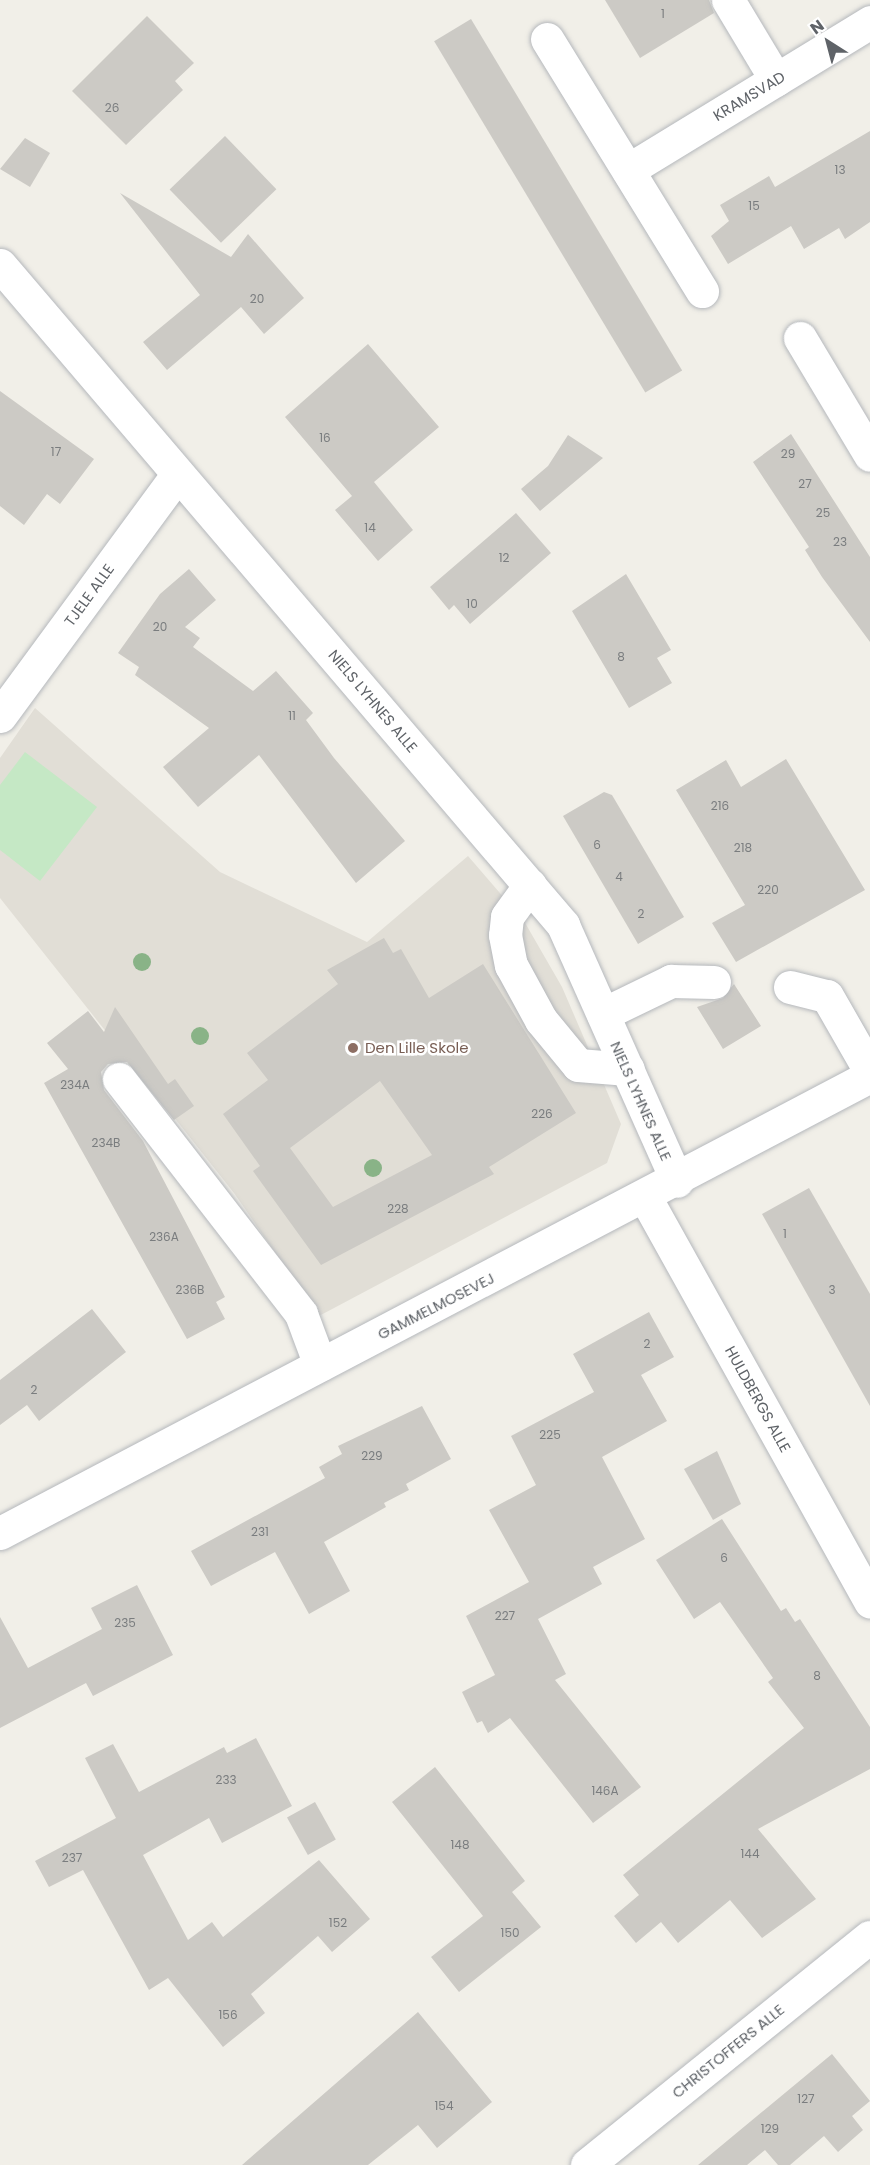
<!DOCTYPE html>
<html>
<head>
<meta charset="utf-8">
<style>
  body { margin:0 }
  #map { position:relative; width:870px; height:2165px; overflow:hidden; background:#f1efe8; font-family:Poppins,sans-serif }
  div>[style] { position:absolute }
  .education>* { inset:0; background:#e1ded6 }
  .green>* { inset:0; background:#c5e8c5 }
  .building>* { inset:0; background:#cccac5; transform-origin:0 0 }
  .roads { filter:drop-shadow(0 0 2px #b5b8bc) drop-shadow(0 0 2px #b5b8bc) }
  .minor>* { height:33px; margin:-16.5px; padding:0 16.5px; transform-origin:16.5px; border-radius:16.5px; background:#fff }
  .trees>* { width:18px; height:18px; margin:-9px; border-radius:50%; background:#89b387 }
  .dots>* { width:16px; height:16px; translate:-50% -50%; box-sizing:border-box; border:3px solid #fff; border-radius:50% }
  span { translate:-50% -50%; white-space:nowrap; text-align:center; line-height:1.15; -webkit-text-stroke:5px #fff; paint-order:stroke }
  .number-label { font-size:12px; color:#7a7d7f }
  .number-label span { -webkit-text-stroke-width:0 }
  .street-label { font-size:15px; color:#5f6368 }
  .education-label { font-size:15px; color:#785e54 }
  .left { translate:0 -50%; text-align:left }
  .north { position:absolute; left:798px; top:12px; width:60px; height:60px; -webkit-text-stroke:4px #fff; paint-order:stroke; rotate:324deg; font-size:16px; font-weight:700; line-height:24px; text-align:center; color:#5f6368 }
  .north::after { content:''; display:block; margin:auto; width:21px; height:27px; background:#5f6368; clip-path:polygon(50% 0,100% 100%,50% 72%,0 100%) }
</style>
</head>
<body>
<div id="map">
  <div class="education">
    <i style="clip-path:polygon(35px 708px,220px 872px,367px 942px,468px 856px,524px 921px,562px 987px,621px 1124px,607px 1163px,319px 1316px,234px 1193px,0 898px,0 758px)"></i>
  </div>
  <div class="green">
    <i style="clip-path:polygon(25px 752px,97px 807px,40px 881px,0 850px,0 785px)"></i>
  </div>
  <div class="building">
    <i style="clip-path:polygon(605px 0,709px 0,714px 13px,640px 58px)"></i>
    <i style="clip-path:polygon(147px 16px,194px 63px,175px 81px,183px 90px,126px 145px,72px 91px)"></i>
    <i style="left:471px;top:19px;width:410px;height:43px;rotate:59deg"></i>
    <i style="clip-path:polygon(870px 131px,870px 222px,845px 239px,839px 228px,804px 249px,791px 226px,728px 264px,711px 236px,729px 221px,720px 205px,769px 176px,775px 187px)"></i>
    <i style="left:225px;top:136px;width:74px;height:77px;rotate:46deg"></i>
    <i style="clip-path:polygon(25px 138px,50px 153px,30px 187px,0 169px)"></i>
    <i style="clip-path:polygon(120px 193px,231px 257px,248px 234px,304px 298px,264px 334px,241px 307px,167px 370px,143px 342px,200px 295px)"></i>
    <i style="clip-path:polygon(368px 344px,439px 427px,374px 482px,413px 530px,378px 561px,335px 510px,352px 496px,285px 417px)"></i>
    <i style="clip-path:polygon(0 391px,94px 459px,60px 504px,47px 494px,24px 525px,0 506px)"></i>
    <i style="clip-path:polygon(791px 434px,870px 557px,870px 642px,822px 577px,805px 550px,809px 547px,753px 462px)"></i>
    <i style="clip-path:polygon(568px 435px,603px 458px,540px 511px,521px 489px,548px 466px)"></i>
    <i style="clip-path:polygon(516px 513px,551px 553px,470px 624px,454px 605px,449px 610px,430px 587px)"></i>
    <i style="clip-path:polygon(189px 569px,216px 600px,185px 627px,200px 638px,193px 647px,253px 691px,276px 671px,313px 713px,306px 720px,334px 758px,405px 841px,356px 883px,259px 755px,198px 807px,163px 767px,209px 728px,135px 675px,139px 667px,118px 653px,160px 594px)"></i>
    <i style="clip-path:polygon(626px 574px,671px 650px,657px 658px,672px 683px,629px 708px,572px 611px)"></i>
    <i style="clip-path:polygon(786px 759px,865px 890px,736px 962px,712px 923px,745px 905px,676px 790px,726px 760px,741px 787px)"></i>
    <i style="clip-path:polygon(604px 792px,612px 795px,684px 917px,638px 944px,563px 816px)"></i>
    <i style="clip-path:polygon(evenodd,384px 938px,393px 953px,401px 949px,429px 998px,483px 964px,576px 1113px,489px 1167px,494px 1174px,321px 1265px,253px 1171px,260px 1166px,223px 1114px,268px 1080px,247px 1053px,338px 984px,327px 970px,384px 938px,380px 1081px,432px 1155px,333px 1207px,290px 1148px,380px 1081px)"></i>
    <i style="clip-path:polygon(734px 984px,761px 1026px,723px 1049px,697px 1007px,723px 998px)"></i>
    <i style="clip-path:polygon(115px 1007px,168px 1084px,175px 1079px,194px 1106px,174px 1120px,127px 1062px,108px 1064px,101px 1072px,104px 1090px,143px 1141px,225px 1297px,216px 1302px,225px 1319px,187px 1339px,44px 1083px,68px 1069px,47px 1043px,88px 1011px,104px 1032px)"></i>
    <i style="clip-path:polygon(809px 1188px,870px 1294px,870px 1406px,762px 1214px)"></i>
    <i style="clip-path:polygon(92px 1309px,126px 1352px,39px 1421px,27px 1405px,0 1425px,0 1380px)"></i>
    <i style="clip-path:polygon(649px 1312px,674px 1357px,641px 1375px,667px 1421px,602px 1457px,645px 1539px,593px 1567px,602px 1584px,538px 1619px,566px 1674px,555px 1680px,641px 1787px,593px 1823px,510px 1718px,488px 1733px,482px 1721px,477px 1723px,462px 1692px,495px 1675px,466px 1616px,529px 1582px,489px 1510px,536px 1485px,511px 1436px,594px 1392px,573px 1354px)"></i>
    <i style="clip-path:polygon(422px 1406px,451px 1459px,406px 1484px,409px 1490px,384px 1503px,386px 1507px,324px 1542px,350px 1591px,309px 1614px,275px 1552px,211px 1586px,191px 1551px,325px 1478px,319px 1467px,342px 1454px,338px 1446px)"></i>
    <i style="clip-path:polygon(717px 1451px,741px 1504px,713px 1520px,684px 1469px)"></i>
    <i style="clip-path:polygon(722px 1519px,781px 1611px,786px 1608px,795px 1622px,800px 1619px,870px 1727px,870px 1769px,758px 1829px,816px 1899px,762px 1938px,730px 1900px,678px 1943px,661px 1922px,636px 1943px,614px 1916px,639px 1895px,623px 1875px,804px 1728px,768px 1682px,773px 1678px,720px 1602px,694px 1619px,656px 1560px)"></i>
    <i style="clip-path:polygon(137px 1585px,173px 1655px,93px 1696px,86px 1683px,0 1728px,0 1617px,28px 1668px,102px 1629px,91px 1608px)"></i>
    <i style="clip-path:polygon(256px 1738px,292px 1806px,222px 1843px,209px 1818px,143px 1855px,188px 1940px,212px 1922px,223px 1937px,319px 1860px,370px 1919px,332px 1952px,318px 1936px,251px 1994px,265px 2013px,223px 2047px,168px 1978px,149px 1990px,83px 1870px,49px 1887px,35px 1861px,116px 1818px,85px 1758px,113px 1744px,139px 1792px,224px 1747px,227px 1753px)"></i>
    <i style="clip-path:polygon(435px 1767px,525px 1881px,512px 1892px,541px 1927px,459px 1992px,431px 1957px,483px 1916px,392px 1802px)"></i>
    <i style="left:315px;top:1802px;width:43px;height:32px;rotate:61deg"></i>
    <i style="clip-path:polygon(418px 2012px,492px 2102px,437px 2148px,418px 2125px,368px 2165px,242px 2165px)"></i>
    <i style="clip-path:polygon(832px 2054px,870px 2101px,852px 2116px,863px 2130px,838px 2152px,824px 2136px,790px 2165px,778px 2165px,765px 2150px,747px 2165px,698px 2165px)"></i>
  </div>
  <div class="roads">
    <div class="minor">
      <i style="left:728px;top:0;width:93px;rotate:59deg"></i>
      <i style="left:547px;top:39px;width:296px;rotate:58.4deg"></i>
      <i style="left:628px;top:170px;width:284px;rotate:-31.4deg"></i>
      <i style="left:0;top:265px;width:868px;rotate:49.53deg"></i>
      <i style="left:563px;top:925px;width:280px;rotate:66deg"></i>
      <i style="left:800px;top:338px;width:136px;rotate:59.1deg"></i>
      <i style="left:0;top:716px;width:300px;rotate:-53.7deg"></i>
      <i style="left:530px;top:885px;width:39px;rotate:126deg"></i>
      <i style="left:507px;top:917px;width:18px;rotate:96deg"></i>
      <i style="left:505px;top:935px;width:31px;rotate:79deg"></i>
      <i style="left:511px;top:965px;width:63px;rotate:61.4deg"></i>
      <i style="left:541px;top:1020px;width:58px;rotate:50.6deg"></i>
      <i style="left:578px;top:1065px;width:50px;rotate:4.6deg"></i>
      <i style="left:790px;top:987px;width:38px;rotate:14deg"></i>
      <i style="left:827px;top:996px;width:86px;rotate:60.2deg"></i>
      <i style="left:603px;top:1014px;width:76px;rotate:-25.9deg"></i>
      <i style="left:671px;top:981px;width:43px;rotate:1.3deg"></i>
      <i style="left:119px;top:1079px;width:297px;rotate:52.2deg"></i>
      <i style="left:301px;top:1314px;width:54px;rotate:69.6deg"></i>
      <i style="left:645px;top:1197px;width:463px;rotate:60.9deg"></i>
      <i style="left:0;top:1533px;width:983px;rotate:-27.71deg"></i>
      <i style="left:587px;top:2165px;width:363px;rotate:-38.9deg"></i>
    </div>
  </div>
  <div class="trees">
    <i style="left:142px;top:962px"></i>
    <i style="left:200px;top:1036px"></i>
    <i style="left:373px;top:1168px"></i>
  </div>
  <div class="dots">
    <i style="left:353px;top:1048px;background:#8d6e63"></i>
  </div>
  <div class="number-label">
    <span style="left:663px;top:14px">1</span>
    <span style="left:112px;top:108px">26</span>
    <span style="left:840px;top:170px">13</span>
    <span style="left:754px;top:206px">15</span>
    <span style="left:257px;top:299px">20</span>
    <span style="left:325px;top:438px">16</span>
    <span style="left:56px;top:452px">17</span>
    <span style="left:788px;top:454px">29</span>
    <span style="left:805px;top:484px">27</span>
    <span style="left:823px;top:513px">25</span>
    <span style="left:370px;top:528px">14</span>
    <span style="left:840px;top:542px">23</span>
    <span style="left:504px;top:558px">12</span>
    <span style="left:472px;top:604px">10</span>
    <span style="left:160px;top:627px">20</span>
    <span style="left:621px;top:657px">8</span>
    <span style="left:292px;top:716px">11</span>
    <span style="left:720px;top:806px">216</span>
    <span style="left:597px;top:845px">6</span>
    <span style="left:743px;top:848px">218</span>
    <span style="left:619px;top:877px">4</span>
    <span style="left:768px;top:890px">220</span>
    <span style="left:641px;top:914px">2</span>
    <span style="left:75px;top:1085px">234A</span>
    <span style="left:542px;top:1114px">226</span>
    <span style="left:106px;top:1143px">234B</span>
    <span style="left:398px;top:1209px">228</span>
    <span style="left:785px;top:1234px">1</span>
    <span style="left:164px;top:1237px">236A</span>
    <span style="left:190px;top:1290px">236B</span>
    <span style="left:832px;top:1290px">3</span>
    <span style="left:647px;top:1344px">2</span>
    <span style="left:34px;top:1390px">2</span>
    <span style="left:550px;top:1435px">225</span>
    <span style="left:372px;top:1456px">229</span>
    <span style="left:260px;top:1532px">231</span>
    <span style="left:724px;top:1558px">6</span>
    <span style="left:505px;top:1616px">227</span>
    <span style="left:125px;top:1623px">235</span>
    <span style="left:817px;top:1676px">8</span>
    <span style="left:226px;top:1780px">233</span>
    <span style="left:605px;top:1791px">146A</span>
    <span style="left:460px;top:1845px">148</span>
    <span style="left:750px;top:1854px">144</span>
    <span style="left:72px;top:1858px">237</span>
    <span style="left:338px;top:1923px">152</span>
    <span style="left:510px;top:1933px">150</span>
    <span style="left:228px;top:2015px">156</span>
    <span style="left:806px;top:2099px">127</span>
    <span style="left:444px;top:2106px">154</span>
    <span style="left:770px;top:2129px">129</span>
  </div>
  <div class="street-label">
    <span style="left:749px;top:96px;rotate:-31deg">KRAMSVAD</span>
    <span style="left:89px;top:595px;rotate:-54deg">TJELE ALLE</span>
    <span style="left:373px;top:701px;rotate:50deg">NIELS LYHNES ALLE</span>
    <span style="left:641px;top:1101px;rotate:66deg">NIELS LYHNES ALLE</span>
    <span style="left:436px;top:1306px;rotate:-27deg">GAMMELMOSEVEJ</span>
    <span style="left:758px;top:1399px;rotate:61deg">HULDBERGS ALLE</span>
    <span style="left:728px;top:2051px;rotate:-39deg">CHRISTOFFERS ALLE</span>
  </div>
  <div class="education-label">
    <span class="left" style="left:365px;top:1048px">Den Lille Skole</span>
  </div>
  <div class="north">N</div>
</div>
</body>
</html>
